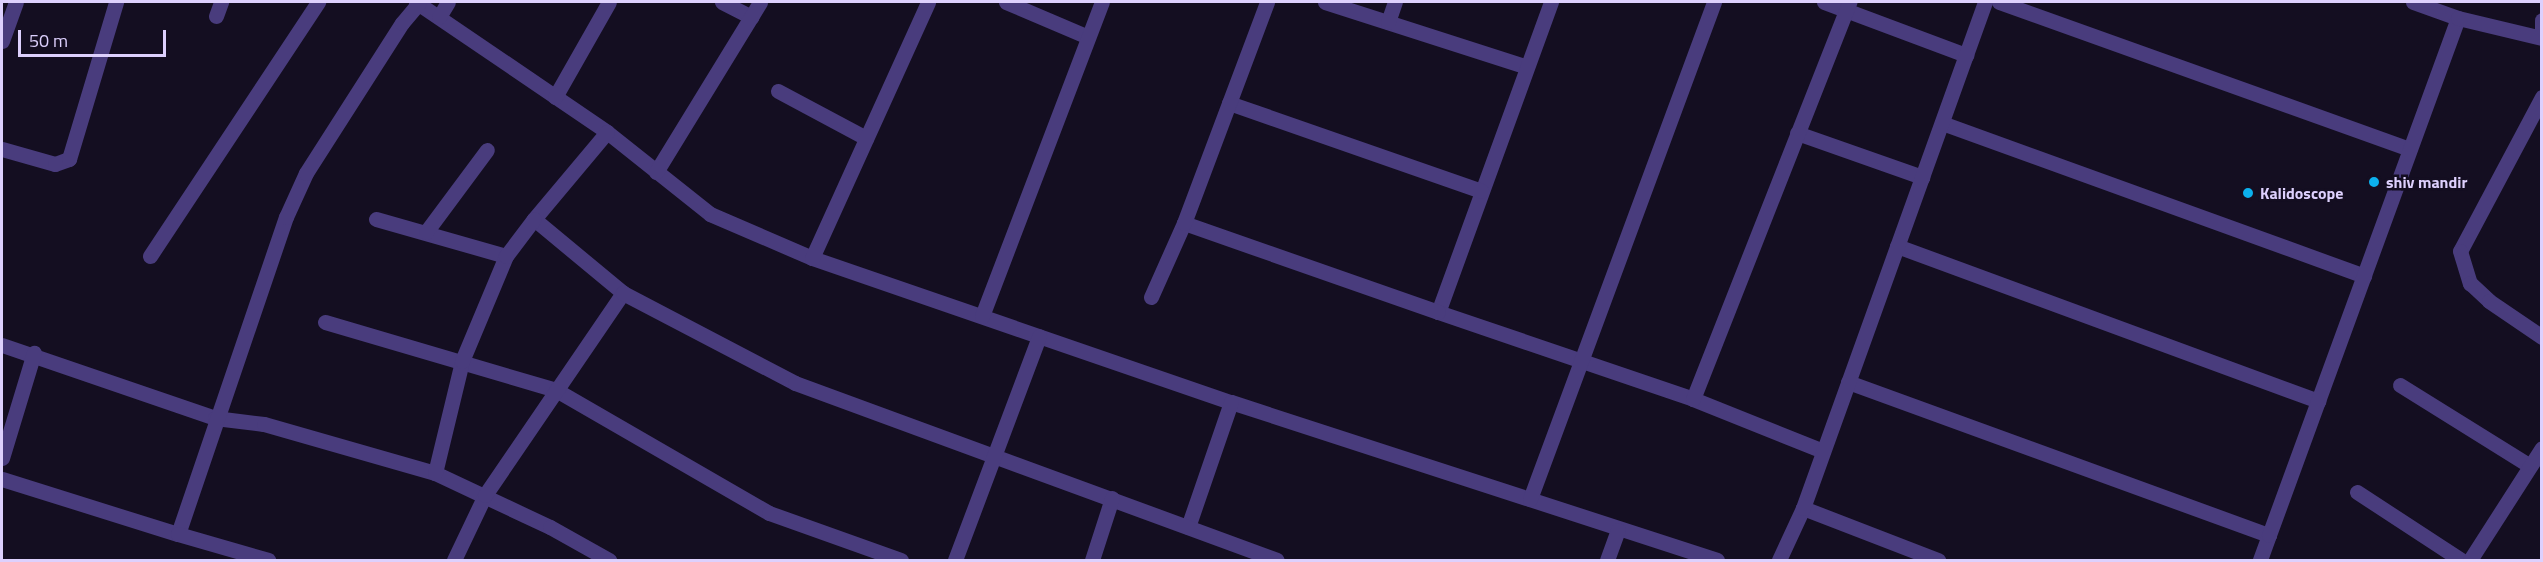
<!DOCTYPE html>
<html>
<head>
<meta charset="utf-8">
<style>
  body { margin:0 }
  #map { position:relative; width:2543px; height:562px; overflow:hidden; background:#140e21; font-family:"Titillium Web",sans-serif }
  div>[style] { position:absolute }
  .minor>* { height:15px; margin:-7.5px; padding:0 7.5px; transform-origin:7.5px; border-radius:7.5px; background:#493c7d }
  .dots>* { width:16px; height:16px; translate:-50% -50%; box-sizing:border-box; border:3px solid #140e21; border-radius:50% }
  span { translate:-50% -50%; white-space:nowrap; text-align:center; line-height:1.15; -webkit-text-stroke:5px #140e21; paint-order:stroke }
  .poi-label { font-size:16px; color:#ddd0fd; font-weight:700 }
  .left { translate:0 -50%; text-align:left }
  .frame { position:absolute; inset:0; border:3px solid #ddd0fd; pointer-events:none }
  .scale { position:absolute; left:18px; top:30px; width:148px; height:27px; box-sizing:border-box; border:3px solid #ddd0fd; border-top:0; padding-left:8px; font-size:18px; line-height:21px; white-space:nowrap; color:#ddd0fd; -webkit-text-stroke:4px #140e21; paint-order:stroke }
</style>
</head>
<body>
<div id="map">
  <div class="minor">
    <i style="left:416px;top:2px;width:231px;rotate:34.2deg"></i>
    <i style="left:607px;top:132px;width:132px;rotate:38.5deg"></i>
    <i style="left:710px;top:214px;width:111px;rotate:23.3deg"></i>
    <i style="left:812px;top:258px;width:443px;rotate:19deg"></i>
    <i style="left:1231px;top:402px;width:511px;rotate:18.01deg"></i>
    <i style="left:722px;top:2px;width:33px;rotate:27deg"></i>
    <i style="left:1006px;top:2px;width:89px;rotate:23.1deg"></i>
    <i style="left:1325px;top:2px;width:212px;rotate:17.8deg"></i>
    <i style="left:1551px;top:2px;width:330px;rotate:110deg"></i>
    <i style="left:1438px;top:312px;width:269px;rotate:18.8deg"></i>
    <i style="left:1824px;top:2px;width:152px;rotate:20.5deg"></i>
    <i style="left:1999px;top:2px;width:436px;rotate:19.7deg"></i>
    <i style="left:2413px;top:2px;width:48px;rotate:19.6deg"></i>
    <i style="left:216px;top:16px;width:15px;rotate:-70deg"></i>
    <i style="left:439px;top:17px;width:17px;rotate:-59deg"></i>
    <i style="left:2542px;top:20px;width:15px;rotate:90deg"></i>
    <i style="left:1388px;top:22px;width:21px;rotate:-71deg"></i>
    <i style="left:2px;top:41px;width:41px;rotate:-70.3deg"></i>
    <i style="left:778px;top:91px;width:100px;rotate:28.1deg"></i>
    <i style="left:555px;top:97px;width:109px;rotate:-60.4deg"></i>
    <i style="left:2542px;top:97px;width:174px;rotate:118deg"></i>
    <i style="left:2460px;top:251px;width:34px;rotate:73deg"></i>
    <i style="left:2470px;top:283px;width:26px;rotate:43deg"></i>
    <i style="left:2489px;top:301px;width:64px;rotate:34.2deg"></i>
    <i style="left:1229px;top:103px;width:267px;rotate:19.2deg"></i>
    <i style="left:1942px;top:123px;width:449px;rotate:19.9deg"></i>
    <i style="left:607px;top:132px;width:114px;rotate:130deg"></i>
    <i style="left:534px;top:219px;width:116px;rotate:39.7deg"></i>
    <i style="left:1797px;top:133px;width:133px;rotate:19.4deg"></i>
    <i style="left:2px;top:149px;width:55px;rotate:15.8deg"></i>
    <i style="left:55px;top:164px;width:15px;rotate:-20deg"></i>
    <i style="left:69px;top:159px;width:164px;rotate:-73.3deg"></i>
    <i style="left:656px;top:172px;width:199px;rotate:-58.5deg"></i>
    <i style="left:376px;top:219px;width:135px;rotate:15.9deg"></i>
    <i style="left:1184px;top:223px;width:269px;rotate:19.3deg"></i>
    <i style="left:426px;top:232px;width:102px;rotate:-53.4deg"></i>
    <i style="left:1897px;top:246px;width:449px;rotate:20.2deg"></i>
    <i style="left:150px;top:256px;width:305px;rotate:-56.5deg"></i>
    <i style="left:812px;top:258px;width:281px;rotate:-65.6deg"></i>
    <i style="left:1151px;top:297px;width:81px;rotate:-66deg"></i>
    <i style="left:1184px;top:223px;width:236px;rotate:-69.4deg"></i>
    <i style="left:982px;top:316px;width:336px;rotate:-69.1deg"></i>
    <i style="left:325px;top:322px;width:241px;rotate:16.4deg"></i>
    <i style="left:556px;top:390px;width:246px;rotate:30deg"></i>
    <i style="left:769px;top:513px;width:140px;rotate:19.6deg"></i>
    <i style="left:2px;top:345px;width:225px;rotate:18.9deg"></i>
    <i style="left:215px;top:418px;width:49px;rotate:7deg"></i>
    <i style="left:264px;top:424px;width:178px;rotate:16deg"></i>
    <i style="left:435px;top:473px;width:127px;rotate:25.2deg"></i>
    <i style="left:550px;top:527px;width:68px;rotate:29.2deg"></i>
    <i style="left:1848px;top:382px;width:448px;rotate:20deg"></i>
    <i style="left:2269px;top:535px;width:27px;rotate:110deg"></i>
    <i style="left:2400px;top:385px;width:153px;rotate:31.9deg"></i>
    <i style="left:1823px;top:451px;width:140px;rotate:-158.2deg"></i>
    <i style="left:1693px;top:399px;width:427px;rotate:-68.5deg"></i>
    <i style="left:2px;top:458px;width:110px;rotate:-73.1deg"></i>
    <i style="left:435px;top:473px;width:115px;rotate:-76.4deg"></i>
    <i style="left:462px;top:361px;width:114px;rotate:-67.3deg"></i>
    <i style="left:506px;top:256px;width:46px;rotate:-52.9deg"></i>
    <i style="left:2px;top:479px;width:184px;rotate:17.4deg"></i>
    <i style="left:178px;top:534px;width:335px;rotate:-71.2deg"></i>
    <i style="left:286px;top:217px;width:48px;rotate:-65.6deg"></i>
    <i style="left:306px;top:173px;width:178px;rotate:-57.4deg"></i>
    <i style="left:402px;top:23px;width:26px;rotate:-50deg"></i>
    <i style="left:2357px;top:492px;width:124px;rotate:33.2deg"></i>
    <i style="left:1530px;top:499px;width:530px;rotate:-69.68deg"></i>
    <i style="left:1803px;top:508px;width:145px;rotate:21.1deg"></i>
    <i style="left:1188px;top:527px;width:132px;rotate:-71deg"></i>
    <i style="left:178px;top:534px;width:94px;rotate:16.1deg"></i>
    <i style="left:2269px;top:535px;width:550px;rotate:-69.92deg"></i>
    <i style="left:2458px;top:18px;width:86px;rotate:13.4deg"></i>
    <i style="left:454px;top:560px;width:72px;rotate:-64.5deg"></i>
    <i style="left:485px;top:495px;width:245px;rotate:-55.7deg"></i>
    <i style="left:623px;top:293px;width:194px;rotate:27.6deg"></i>
    <i style="left:795px;top:383px;width:513px;rotate:20.16deg"></i>
    <i style="left:955px;top:560px;width:239px;rotate:-69.4deg"></i>
    <i style="left:1092px;top:560px;width:65px;rotate:-72.1deg"></i>
    <i style="left:1607px;top:560px;width:32px;rotate:-70deg"></i>
    <i style="left:1779px;top:560px;width:57px;rotate:-65.2deg"></i>
    <i style="left:1803px;top:508px;width:538px;rotate:-70.22deg"></i>
    <i style="left:2470px;top:560px;width:133px;rotate:-57.3deg"></i>
  </div>
  <div class="dots">
    <i style="left:2374px;top:182px;background:#0cb0ed"></i>
    <i style="left:2248px;top:193px;background:#0cb0ed"></i>
  </div>
  <div class="poi-label">
    <span class="left" style="left:2386px;top:182px">shiv mandir</span>
    <span class="left" style="left:2260px;top:193px">Kalidoscope</span>
  </div>
  <div class="frame"></div>
  <div class="scale">50 m</div>
</div>
</body>
</html>
